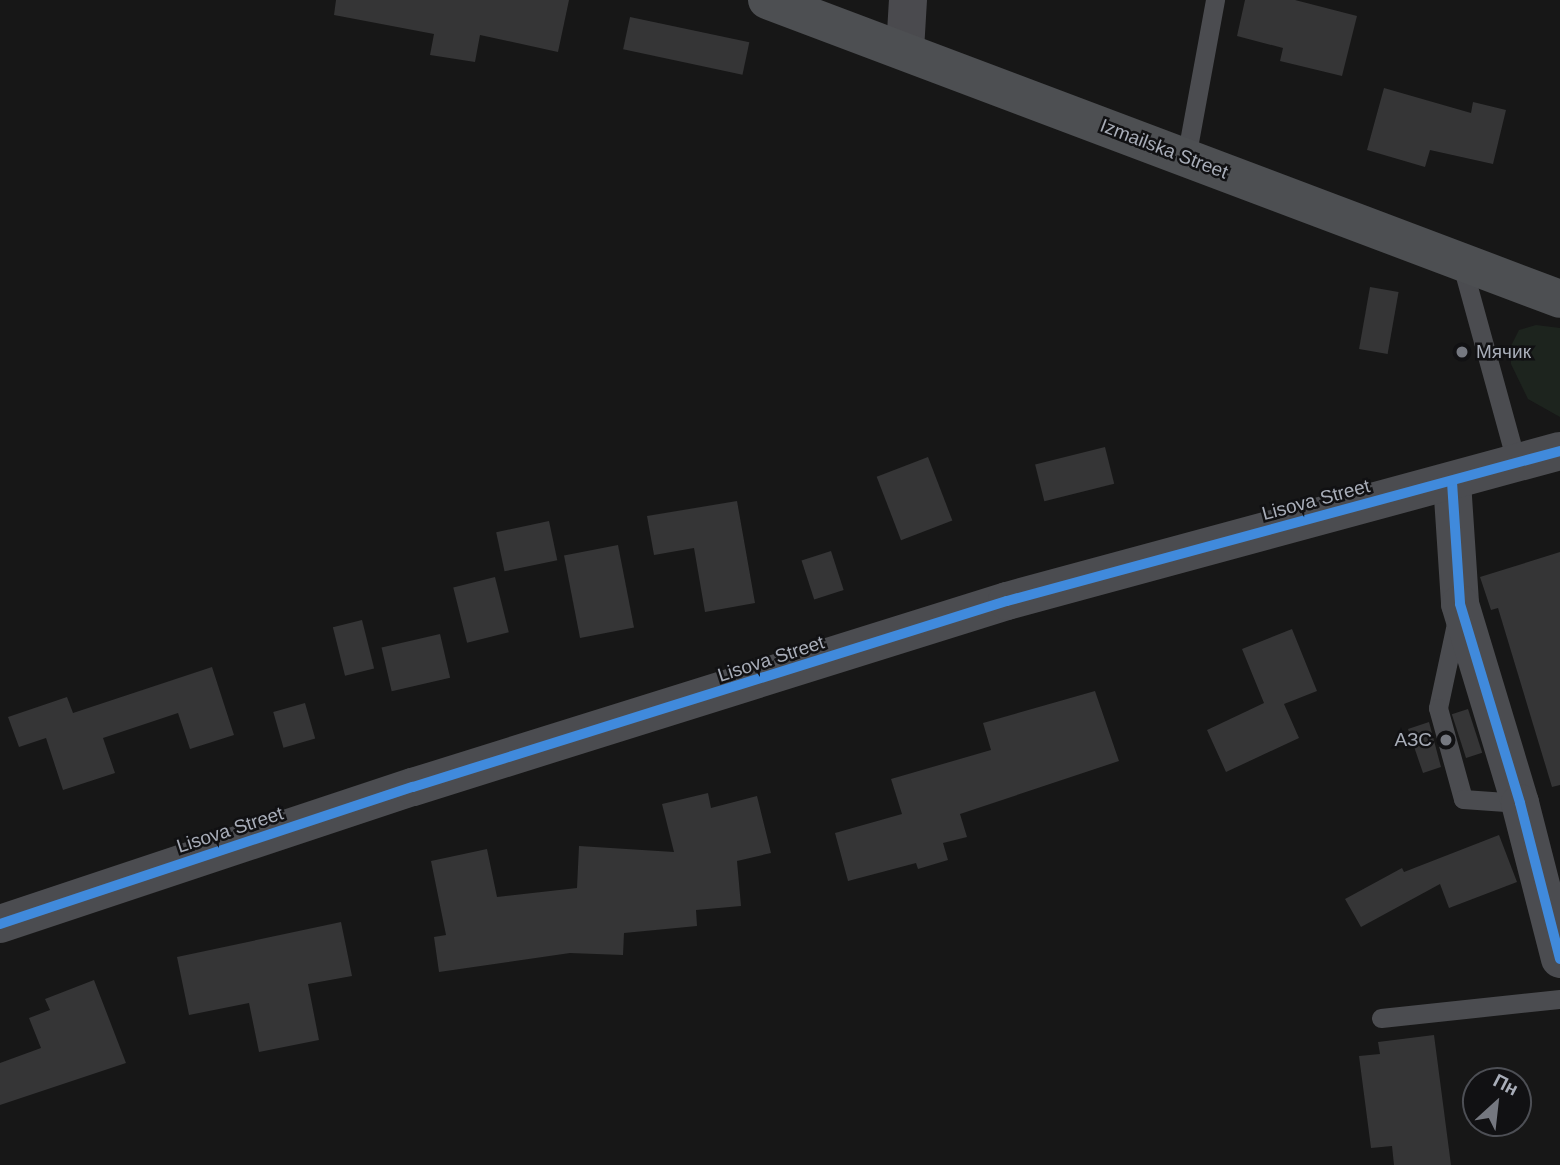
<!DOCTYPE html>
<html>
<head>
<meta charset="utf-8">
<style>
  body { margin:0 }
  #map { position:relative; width:1560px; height:1165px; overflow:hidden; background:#171717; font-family:Arial,sans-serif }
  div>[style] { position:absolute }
  .green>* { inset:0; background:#1d241e }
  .building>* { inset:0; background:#353536; transform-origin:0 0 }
  .service>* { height:19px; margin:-9.5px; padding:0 9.5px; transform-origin:9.5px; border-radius:9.5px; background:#4b4c50 }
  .minor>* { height:38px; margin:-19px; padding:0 19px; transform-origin:19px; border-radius:19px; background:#4b4c50 }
  .tertiary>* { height:38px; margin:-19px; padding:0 19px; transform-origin:19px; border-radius:19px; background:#4b4c50 }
  .secondary>* { height:38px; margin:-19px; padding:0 19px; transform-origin:19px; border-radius:19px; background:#4a4a4e }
  .primary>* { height:38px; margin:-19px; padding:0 19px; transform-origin:19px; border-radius:19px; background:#4d4f52 }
  .cycleway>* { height:10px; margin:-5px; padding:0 5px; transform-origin:5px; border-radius:5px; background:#408adc }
  .dots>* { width:19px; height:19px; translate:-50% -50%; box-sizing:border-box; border:4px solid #111113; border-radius:50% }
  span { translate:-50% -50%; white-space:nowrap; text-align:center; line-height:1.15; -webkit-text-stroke:5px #111113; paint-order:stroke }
  .street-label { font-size:19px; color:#a8adb8 }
  .poi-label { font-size:19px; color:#a8adb8 }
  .left { translate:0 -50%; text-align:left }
  .right { translate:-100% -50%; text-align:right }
  .north { position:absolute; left:1462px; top:1067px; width:70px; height:70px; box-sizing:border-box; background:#111113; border:2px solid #4d4f55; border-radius:50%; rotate:27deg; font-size:19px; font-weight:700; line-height:28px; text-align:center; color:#a8adb8 }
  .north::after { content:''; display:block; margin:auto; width:24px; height:32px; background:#757880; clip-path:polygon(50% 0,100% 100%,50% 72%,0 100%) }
</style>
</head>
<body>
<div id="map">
  <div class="green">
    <i style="clip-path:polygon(1536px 325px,1560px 328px,1560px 417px,1528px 399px,1511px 364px,1511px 346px,1519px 330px)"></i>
  </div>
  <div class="building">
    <i style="clip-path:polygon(336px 0,569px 0,558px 52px,480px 35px,475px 62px,430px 55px,434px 34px,334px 15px)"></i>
    <i style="clip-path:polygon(1245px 0,1295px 0,1357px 16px,1342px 76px,1280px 61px,1283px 48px,1237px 36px)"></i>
    <i style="left:630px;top:17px;width:122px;height:33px;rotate:12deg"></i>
    <i style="clip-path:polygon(1384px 88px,1471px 113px,1473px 102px,1506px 110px,1493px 164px,1430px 150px,1425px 167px,1367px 150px)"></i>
    <i style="left:1370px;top:287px;width:29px;height:63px;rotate:10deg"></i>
    <i style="left:1105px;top:447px;width:38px;height:72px;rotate:76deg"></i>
    <i style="left:928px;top:457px;width:68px;height:55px;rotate:69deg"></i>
    <i style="clip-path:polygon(737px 501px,755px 603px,705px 612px,694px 548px,654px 555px,647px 516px)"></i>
    <i style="left:549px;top:521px;width:40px;height:54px;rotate:78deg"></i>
    <i style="left:618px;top:545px;width:84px;height:55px;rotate:79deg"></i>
    <i style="left:831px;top:551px;width:41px;height:31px;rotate:72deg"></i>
    <i style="clip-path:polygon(1560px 552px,1560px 785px,1552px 787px,1498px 608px,1491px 610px,1480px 577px)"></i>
    <i style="left:495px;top:577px;width:57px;height:43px;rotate:76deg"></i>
    <i style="left:362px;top:620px;width:50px;height:30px;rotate:76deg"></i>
    <i style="clip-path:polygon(1292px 629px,1317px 691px,1284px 704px,1299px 738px,1226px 772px,1207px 730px,1264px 703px,1242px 649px)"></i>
    <i style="left:440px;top:634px;width:45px;height:60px;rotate:77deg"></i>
    <i style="clip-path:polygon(212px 667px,234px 735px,190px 749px,178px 713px,103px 738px,115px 773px,63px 790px,46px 738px,19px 747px,8px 717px,67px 697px,73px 713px)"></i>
    <i style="clip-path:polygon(1095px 691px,1119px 761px,960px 814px,967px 837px,943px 843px,948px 860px,918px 869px,916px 863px,848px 881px,835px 833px,902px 814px,891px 779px,991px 750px,983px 723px)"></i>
    <i style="left:305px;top:703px;width:37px;height:33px;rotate:74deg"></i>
    <i style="left:1468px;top:709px;width:46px;height:17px;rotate:72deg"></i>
    <i style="clip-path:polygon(1429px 722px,1441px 767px,1423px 773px,1408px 729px)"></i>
    <i style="clip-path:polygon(708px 793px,711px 808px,757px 796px,771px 853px,737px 861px,741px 906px,696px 910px,697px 926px,624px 933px,623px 955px,570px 953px,439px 972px,434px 937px,446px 935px,431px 861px,487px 849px,497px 897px,577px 888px,579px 846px,674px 852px,662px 804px)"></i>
    <i style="clip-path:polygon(1499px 835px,1517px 882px,1449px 908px,1440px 884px,1361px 927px,1345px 899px,1402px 868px,1404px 872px)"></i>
    <i style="clip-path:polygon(341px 922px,352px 976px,308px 984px,319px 1040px,259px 1052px,249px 1003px,189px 1015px,177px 957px)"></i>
    <i style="clip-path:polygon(94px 980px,126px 1063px,0 1105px,0 1063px,41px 1048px,29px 1018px,50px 1010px,45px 999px)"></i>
    <i style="clip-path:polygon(1434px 1035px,1451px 1165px,1394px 1165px,1392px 1146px,1371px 1148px,1359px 1056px,1380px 1054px,1378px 1042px)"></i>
  </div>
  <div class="service">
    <i style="left:1186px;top:158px;width:161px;rotate:-79.6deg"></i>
    <i style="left:1462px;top:265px;width:206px;rotate:74.6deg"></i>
    <i style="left:1457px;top:619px;width:91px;rotate:102.1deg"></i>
    <i style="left:1438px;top:708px;width:94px;rotate:74.6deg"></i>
    <i style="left:1463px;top:799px;width:57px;rotate:4deg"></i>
    <i style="left:1381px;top:1018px;width:180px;rotate:-6.1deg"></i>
  </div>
  <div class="minor">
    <i style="left:1452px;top:482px;width:122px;rotate:86.2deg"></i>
    <i style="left:1460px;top:604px;width:208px;rotate:73.2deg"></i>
    <i style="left:1520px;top:803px;width:161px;rotate:75.6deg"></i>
  </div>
  <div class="tertiary">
    <i style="left:0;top:924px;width:435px;rotate:-18.4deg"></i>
    <i style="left:413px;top:787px;width:622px;rotate:-17.39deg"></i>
    <i style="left:1007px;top:601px;width:573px;rotate:-15.18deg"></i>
  </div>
  <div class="secondary">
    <i style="left:905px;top:50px;width:50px;rotate:-86.6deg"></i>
  </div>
  <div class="primary">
    <i style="left:767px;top:0;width:847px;rotate:20.66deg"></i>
  </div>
  <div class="cycleway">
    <i style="left:1452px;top:482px;width:122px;rotate:86.2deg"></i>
    <i style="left:1460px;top:604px;width:208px;rotate:73.2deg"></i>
    <i style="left:1520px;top:803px;width:161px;rotate:75.6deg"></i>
    <i style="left:0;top:924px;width:435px;rotate:-18.4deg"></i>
    <i style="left:413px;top:787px;width:622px;rotate:-17.39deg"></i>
    <i style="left:1007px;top:601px;width:573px;rotate:-15.18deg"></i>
  </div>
  <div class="dots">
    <i style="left:1462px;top:352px;background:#757880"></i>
    <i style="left:1446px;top:740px;background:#757880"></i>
  </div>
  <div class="street-label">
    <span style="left:1164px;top:149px;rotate:21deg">Izmailska Street</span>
    <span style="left:1316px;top:500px;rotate:-15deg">Lisova Street</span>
    <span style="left:771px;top:659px;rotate:-18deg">Lisova Street</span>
    <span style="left:230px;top:830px;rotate:-18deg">Lisova Street</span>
  </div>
  <div class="poi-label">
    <span class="left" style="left:1476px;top:352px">Мячик</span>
    <span class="right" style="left:1432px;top:740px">АЗС</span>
  </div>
  <div class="north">Пн</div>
</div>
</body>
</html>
